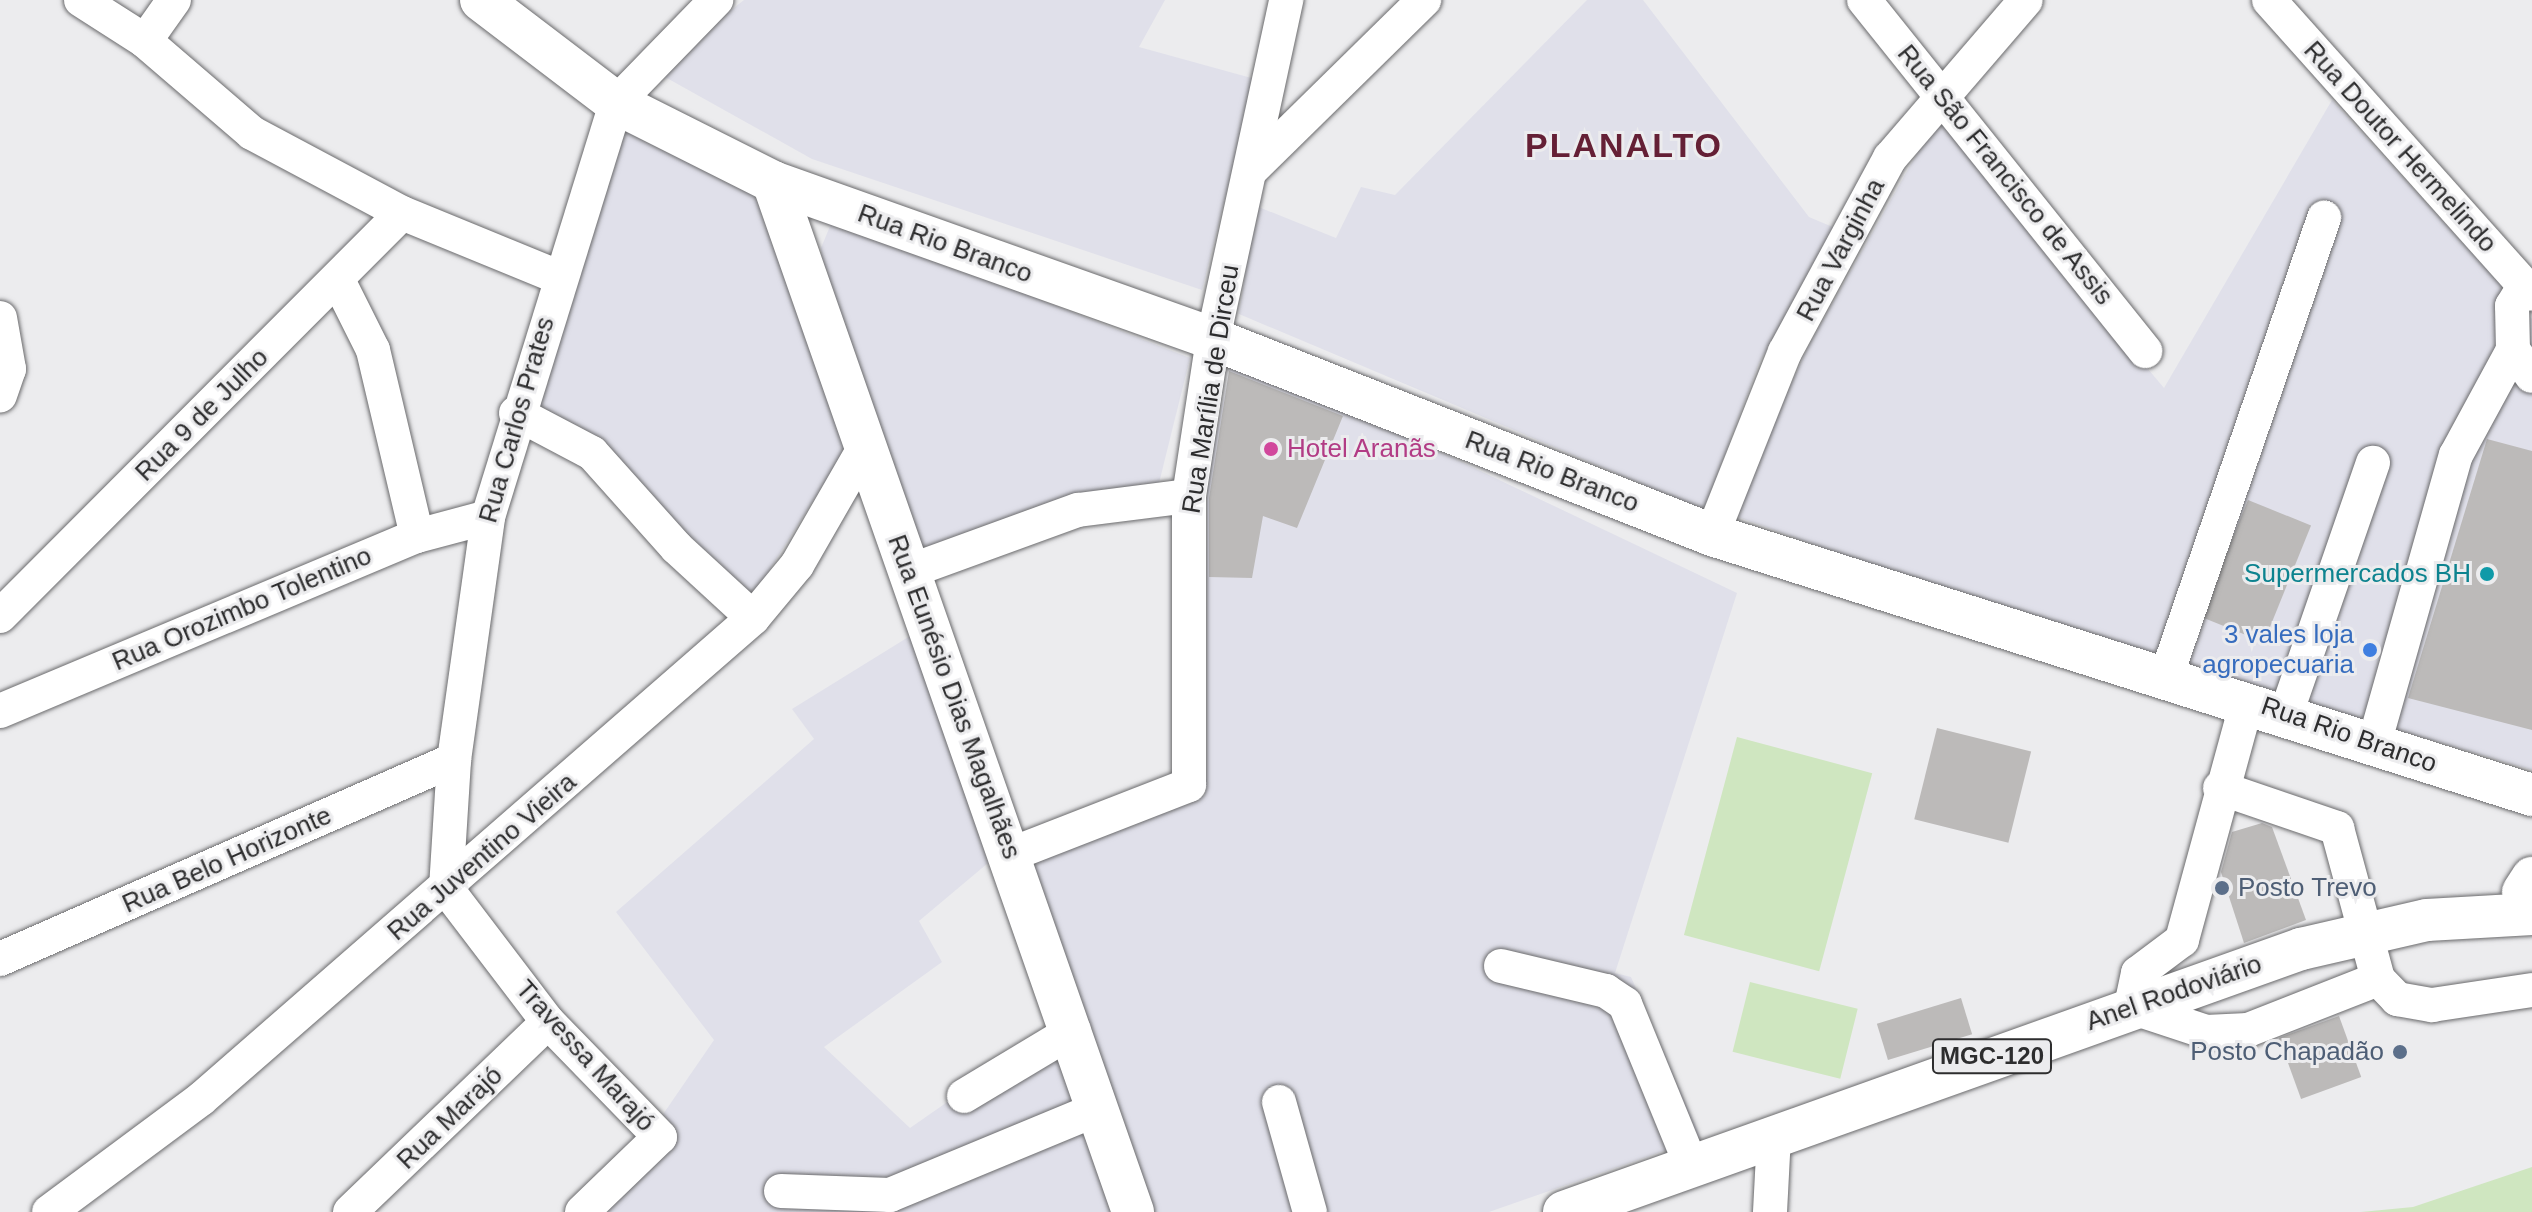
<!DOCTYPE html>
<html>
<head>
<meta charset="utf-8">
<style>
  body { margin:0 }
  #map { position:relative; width:2532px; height:1212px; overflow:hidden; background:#ececee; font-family:Helvetica,sans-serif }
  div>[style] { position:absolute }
  .built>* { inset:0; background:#e0e0ea }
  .green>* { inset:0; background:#cfe6c0; transform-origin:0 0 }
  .building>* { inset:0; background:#bcbab9; transform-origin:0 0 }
  .roads { filter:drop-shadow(0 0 2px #6a6a6c) drop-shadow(0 0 2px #6a6a6c) }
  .minor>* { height:34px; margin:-17px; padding:0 17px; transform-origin:17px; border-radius:17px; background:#fff }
  .major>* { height:42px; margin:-21px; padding:0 21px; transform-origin:21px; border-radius:21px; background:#fff }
  .dots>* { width:22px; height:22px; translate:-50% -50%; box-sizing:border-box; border:4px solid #ececee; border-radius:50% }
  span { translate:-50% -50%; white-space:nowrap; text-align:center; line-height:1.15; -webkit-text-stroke:6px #ececee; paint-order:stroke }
  .shield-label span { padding:2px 6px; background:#ececee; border:2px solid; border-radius:6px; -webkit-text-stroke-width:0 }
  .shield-label { font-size:24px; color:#2d2d2e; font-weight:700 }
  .street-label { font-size:26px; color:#2d2d2e }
  .hotel-label { font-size:26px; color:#b23c85 }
  .left { translate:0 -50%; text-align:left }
  .culture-label { font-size:26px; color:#0d838f }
  .right { translate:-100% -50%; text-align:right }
  .shop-label { font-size:26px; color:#366cbe }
  .service-label { font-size:26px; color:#4e5e75 }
  .district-label { font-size:34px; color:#652035; font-weight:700; letter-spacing:2px }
</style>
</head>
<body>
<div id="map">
  <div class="built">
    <i style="clip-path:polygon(744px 0,1165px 0,1139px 47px,1255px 79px,1202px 290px,812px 159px,665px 77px,696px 38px)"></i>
    <i style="clip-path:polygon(1587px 0,1643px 0,1809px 217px,1835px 228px,1759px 363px,1704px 510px,1239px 314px,1256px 206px,1336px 238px,1361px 187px,1395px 195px)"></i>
    <i style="clip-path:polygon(2332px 100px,2532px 319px,2532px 770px,2021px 618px,1732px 515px,1808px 347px,1937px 118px,2164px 388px)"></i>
    <i style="clip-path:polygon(623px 124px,755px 195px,845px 450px,753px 596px,655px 511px,608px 446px,531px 404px)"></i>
    <i style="clip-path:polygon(833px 219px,1190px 358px,1159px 483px,921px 550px,824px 303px,821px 248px)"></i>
    <i style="clip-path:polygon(1231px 363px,1346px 407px,1737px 593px,1615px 973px,1631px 977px,1701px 1138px,1489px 1212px,1155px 1212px,1032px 862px,1205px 795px,1207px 478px)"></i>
    <i style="clip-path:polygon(910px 636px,994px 858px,919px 921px,942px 962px,824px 1047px,910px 1128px,1049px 1031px,1112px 1212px,596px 1212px,714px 1040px,616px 912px,814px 739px,792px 709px)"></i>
  </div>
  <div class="green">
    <i style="left:1737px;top:737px;width:140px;height:205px;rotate:15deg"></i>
    <i style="left:1750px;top:982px;width:111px;height:72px;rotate:14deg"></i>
    <i style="clip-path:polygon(2532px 1167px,2532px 1212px,2361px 1212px,2413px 1207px)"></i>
  </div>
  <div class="building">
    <i style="clip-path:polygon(1229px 371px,1343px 416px,1297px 528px,1263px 516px,1252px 578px,1209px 577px,1209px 498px)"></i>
    <i style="clip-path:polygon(2487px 439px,2532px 451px,2532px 730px,2408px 698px)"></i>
    <i style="left:2248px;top:500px;width:68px;height:126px;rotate:22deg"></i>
    <i style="left:1937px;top:728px;width:97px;height:94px;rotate:14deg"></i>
    <i style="clip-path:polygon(2262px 823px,2272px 827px,2306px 920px,2244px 943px,2221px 872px,2232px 832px)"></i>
    <i style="left:1961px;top:998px;width:38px;height:88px;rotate:73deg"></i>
    <i style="left:2339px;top:1016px;width:65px;height:64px;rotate:70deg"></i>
  </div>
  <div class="roads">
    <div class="minor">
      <i style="left:81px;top:0;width:76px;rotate:32.6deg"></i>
      <i style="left:145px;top:41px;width:141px;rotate:40.7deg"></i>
      <i style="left:252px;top:133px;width:170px;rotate:28.1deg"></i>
      <i style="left:402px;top:213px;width:169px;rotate:22.3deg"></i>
      <i style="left:1864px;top:0;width:450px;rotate:51.3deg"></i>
      <i style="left:2269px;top:0;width:394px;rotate:48.2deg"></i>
      <i style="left:145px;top:41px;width:50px;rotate:-54.7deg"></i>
      <i style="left:1251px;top:170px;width:243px;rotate:-44.5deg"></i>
      <i style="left:338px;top:280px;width:78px;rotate:63.4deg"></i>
      <i style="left:373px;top:350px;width:191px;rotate:76.7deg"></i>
      <i style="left:0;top:318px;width:52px;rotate:80deg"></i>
      <i style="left:9px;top:369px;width:28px;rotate:109deg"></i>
      <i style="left:2513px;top:350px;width:32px;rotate:54deg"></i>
      <i style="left:516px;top:413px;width:86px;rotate:27.8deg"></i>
      <i style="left:592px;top:453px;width:127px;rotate:48.2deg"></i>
      <i style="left:677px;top:548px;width:103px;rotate:42.6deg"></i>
      <i style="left:1712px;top:535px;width:197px;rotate:-68.3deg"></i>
      <i style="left:1785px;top:352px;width:221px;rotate:-61.6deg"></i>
      <i style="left:1890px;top:158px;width:208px;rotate:-49.3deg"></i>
      <i style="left:910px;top:571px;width:179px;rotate:-20deg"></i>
      <i style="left:1078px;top:510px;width:112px;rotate:-7.2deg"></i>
      <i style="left:0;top:616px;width:569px;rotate:-45.07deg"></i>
      <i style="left:2166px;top:677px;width:486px;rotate:-71deg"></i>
      <i style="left:2247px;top:702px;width:247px;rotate:105.3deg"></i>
      <i style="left:2182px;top:940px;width:55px;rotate:143.1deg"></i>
      <i style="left:2138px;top:973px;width:35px;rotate:102deg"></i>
      <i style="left:2131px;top:1007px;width:79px;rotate:18.4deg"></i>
      <i style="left:2206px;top:1032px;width:42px;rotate:-2.7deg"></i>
      <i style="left:2248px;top:1030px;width:140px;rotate:-21.4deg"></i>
      <i style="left:0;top:711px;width:452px;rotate:-22.8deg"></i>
      <i style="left:417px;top:536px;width:73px;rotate:-15deg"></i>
      <i style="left:2286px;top:714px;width:266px;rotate:-70.9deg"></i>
      <i style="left:2374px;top:744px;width:300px;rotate:-74.2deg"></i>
      <i style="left:2456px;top:455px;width:119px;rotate:-61.5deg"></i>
      <i style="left:2513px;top:350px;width:44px;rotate:-91.3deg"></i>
      <i style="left:2512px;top:306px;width:22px;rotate:-58deg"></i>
      <i style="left:2220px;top:788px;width:124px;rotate:18.9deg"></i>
      <i style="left:2337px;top:828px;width:156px;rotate:74.8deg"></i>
      <i style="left:2378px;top:979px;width:28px;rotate:46deg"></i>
      <i style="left:2397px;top:999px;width:36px;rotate:10deg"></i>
      <i style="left:2432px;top:1005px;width:101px;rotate:-8.5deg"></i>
      <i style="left:1012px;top:854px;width:190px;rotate:-21.3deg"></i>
      <i style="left:1189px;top:785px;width:289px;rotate:-90deg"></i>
      <i style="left:1189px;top:496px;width:159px;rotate:-81.3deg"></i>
      <i style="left:1213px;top:339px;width:347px;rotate:-77.8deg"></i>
      <i style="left:0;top:959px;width:496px;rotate:-23.7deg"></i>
      <i style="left:1501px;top:966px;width:108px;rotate:13.4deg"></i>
      <i style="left:1606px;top:991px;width:23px;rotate:34deg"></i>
      <i style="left:1625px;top:1004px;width:174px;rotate:67.7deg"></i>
      <i style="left:964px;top:1096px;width:128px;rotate:-31deg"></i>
      <i style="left:1279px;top:1102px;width:114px;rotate:74.3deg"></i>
      <i style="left:781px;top:1191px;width:109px;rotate:2.1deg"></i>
      <i style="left:890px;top:1195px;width:222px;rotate:-22.5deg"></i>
      <i style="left:49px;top:1212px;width:189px;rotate:-36.6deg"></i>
      <i style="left:201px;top:1099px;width:732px;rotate:-41.07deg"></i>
      <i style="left:753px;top:618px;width:69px;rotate:-50.3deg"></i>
      <i style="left:797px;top:565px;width:130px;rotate:-60.1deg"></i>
      <i style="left:350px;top:1212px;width:274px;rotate:-43.8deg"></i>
      <i style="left:582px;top:1212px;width:108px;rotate:-43.9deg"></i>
      <i style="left:660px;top:1137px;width:161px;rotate:-134.2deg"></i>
      <i style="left:548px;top:1022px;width:168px;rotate:-127.3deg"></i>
      <i style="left:446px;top:888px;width:128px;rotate:-86.4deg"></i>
      <i style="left:454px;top:760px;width:245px;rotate:-82deg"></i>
      <i style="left:488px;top:517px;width:433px;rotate:-72.8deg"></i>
      <i style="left:616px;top:103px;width:144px;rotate:-45.8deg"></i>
      <i style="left:1770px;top:1212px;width:77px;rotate:-87deg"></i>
    </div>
    <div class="major">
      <i style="left:481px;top:0;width:170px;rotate:37.3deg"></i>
      <i style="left:616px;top:103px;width:176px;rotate:26.7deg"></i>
      <i style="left:773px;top:182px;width:467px;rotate:19.6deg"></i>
      <i style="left:1213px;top:339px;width:536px;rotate:21.44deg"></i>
      <i style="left:1712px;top:535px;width:860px;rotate:17.59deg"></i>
      <i style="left:773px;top:182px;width:1091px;rotate:70.73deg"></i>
      <i style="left:2523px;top:892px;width:17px;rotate:-57deg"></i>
      <i style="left:1564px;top:1212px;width:783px;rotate:-19.64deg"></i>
      <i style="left:2301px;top:949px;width:129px;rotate:-13deg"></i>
      <i style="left:2427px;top:920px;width:105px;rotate:-3.3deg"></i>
    </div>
  </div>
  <div class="dots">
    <i style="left:1271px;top:449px;background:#d1479c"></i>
    <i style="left:2487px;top:574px;background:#0f9aa8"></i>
    <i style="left:2370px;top:650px;background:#3f7fe0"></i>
    <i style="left:2222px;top:888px;background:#5c6f8a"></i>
    <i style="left:2400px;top:1052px;background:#5c6f8a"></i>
  </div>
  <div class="shield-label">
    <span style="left:1992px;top:1056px">MGC-120</span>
  </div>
  <div class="street-label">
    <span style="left:2400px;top:147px;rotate:48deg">Rua Doutor Hermelindo</span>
    <span style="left:2005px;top:175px;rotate:51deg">Rua São Francisco de Assis</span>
    <span style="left:945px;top:244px;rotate:20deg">Rua Rio Branco</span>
    <span style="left:1841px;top:250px;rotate:-62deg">Rua Varginha</span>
    <span style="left:1211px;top:389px;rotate:-81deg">Rua Marília de Dirceu</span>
    <span style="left:202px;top:415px;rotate:-45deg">Rua 9 de Julho</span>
    <span style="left:517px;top:420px;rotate:-74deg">Rua Carlos Prates</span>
    <span style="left:1552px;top:472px;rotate:21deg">Rua Rio Branco</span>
    <span style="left:242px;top:609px;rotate:-23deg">Rua Orozimbo Tolentino</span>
    <span style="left:954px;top:697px;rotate:70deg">Rua Eunésio Dias Magalhães</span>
    <span style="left:2349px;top:735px;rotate:19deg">Rua Rio Branco</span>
    <span style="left:482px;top:857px;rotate:-41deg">Rua Juventino Vieira</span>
    <span style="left:227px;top:860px;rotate:-24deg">Rua Belo Horizonte</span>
    <span style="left:2174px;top:993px;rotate:-19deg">Anel Rodoviário</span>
    <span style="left:585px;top:1056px;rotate:48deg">Travessa Marajó</span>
    <span style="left:450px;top:1118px;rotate:-44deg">Rua Marajó</span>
  </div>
  <div class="hotel-label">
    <span class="left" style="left:1287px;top:449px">Hotel Aranãs</span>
  </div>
  <div class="culture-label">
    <span class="right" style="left:2471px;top:574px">Supermercados BH</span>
  </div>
  <div class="shop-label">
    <span class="right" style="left:2354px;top:650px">3 vales loja<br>agropecuaria</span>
  </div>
  <div class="service-label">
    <span class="left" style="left:2238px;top:888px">Posto Trevo</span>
    <span class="right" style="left:2384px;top:1052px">Posto Chapadão</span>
  </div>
  <div class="district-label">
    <span style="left:1624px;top:146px">PLANALTO</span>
  </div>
</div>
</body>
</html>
